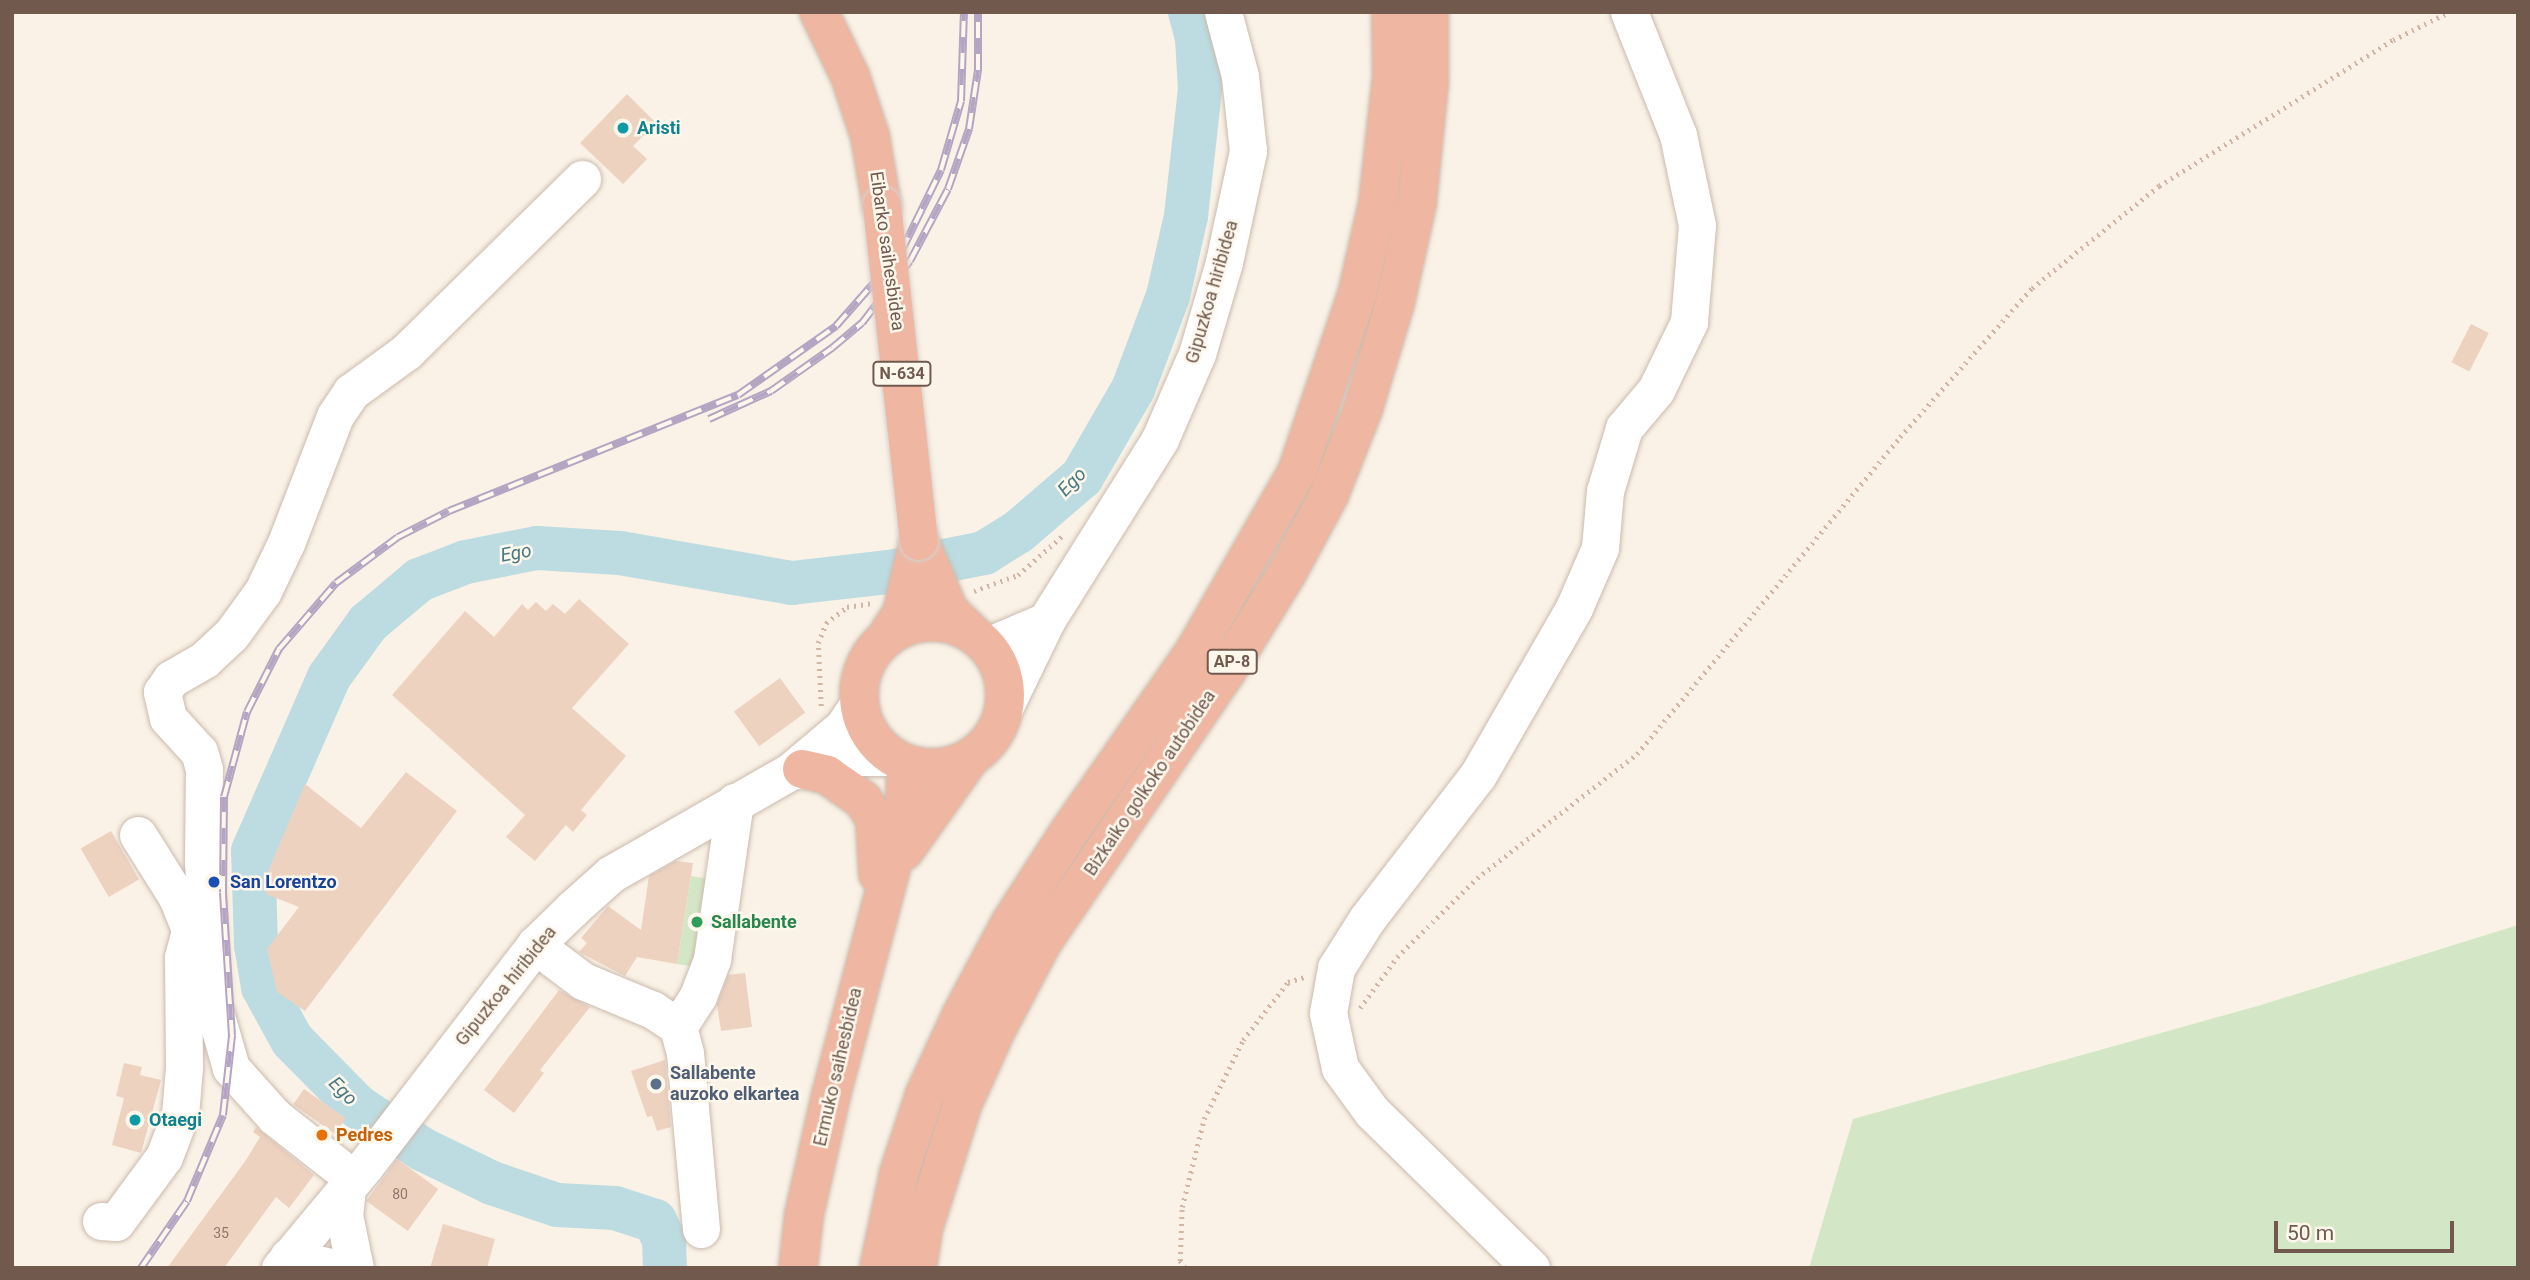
<!DOCTYPE html>
<html>
<head>
<meta charset="utf-8">
<style>
  body { margin:0 }
  #map { position:relative; width:2530px; height:1280px; overflow:hidden; background:#faf2e6; font-family:Roboto,sans-serif }
  div>[style] { position:absolute }
  .green>* { inset:0; background:#d3e7c6; transform-origin:0 0 }
  .river>* { height:44px; margin:-22px; padding:0 22px; transform-origin:22px; border-radius:22px; background:#bcdce2 }
  .building>* { inset:0; background:#edd2c0; transform-origin:0 0 }
  .path>* { height:4.5px; margin-top:-2.25px; transform-origin:0; background:repeating-linear-gradient(90deg,#d2b6a3 0 2px,transparent 0 7px) }
  .roads { filter:drop-shadow(0 0 2px #cbbaad) drop-shadow(0 0 2px #cbbaad) }
  .minor>* { height:37px; margin:-18.5px; padding:0 18.5px; transform-origin:18.5px; border-radius:18.5px; background:#fff }
  .highway>* { height:38px; margin:-19px; padding:0 19px; transform-origin:19px; border-radius:19px; background:#efb7a2 }
  .highway>.ring { margin:-19px; padding:0; box-sizing:content-box; background:none; border:38px solid #efb7a2; border-radius:50% }
  .rail>* { height:8px; margin-top:-4px; transform-origin:0; background:repeating-linear-gradient(90deg,#fdf7ec 0 16px,#b5a5c3 0 32px); box-sizing:border-box; border-block:2px solid #b5a5c3 }
  .bridges { filter:drop-shadow(0 0 2px #d7d1cd) drop-shadow(0 0 2px #d7d1cd) }
  .highway-bridge>* { height:38px; margin:-19px; padding:0 19px; transform-origin:19px; border-radius:19px; background:#efb7a2 }
  .dots>* { width:19px; height:19px; translate:-50% -50%; box-sizing:border-box; border:4px solid #fdf7ec; border-radius:50% }
  span { translate:-50% -50%; white-space:nowrap; text-align:center; line-height:1.15; -webkit-text-stroke:5px #fdf7ec; paint-order:stroke }
  .number-label { font-size:14px; color:#90786a }
  .number-label span { -webkit-text-stroke-width:0 }
  .shield-label span { padding:2px 5px; background:#fdf7ec; border:2px solid; border-radius:5px; -webkit-text-stroke-width:0 }
  .shield-label { font-size:16px; color:#715a4d; font-weight:700 }
  .culture-label { font-size:18px; color:#0d838f; font-weight:700 }
  .left { translate:0 -50%; text-align:left }
  .street-label { font-size:18px; color:#715a4d }
  .transit-label { font-size:18px; color:#164399; font-weight:700 }
  .leisure-label { font-size:18px; color:#27864d; font-weight:700 }
  .service-label { font-size:18px; color:#4e5e75; font-weight:700 }
  .food-label { font-size:18px; color:#c56008; font-weight:700 }
  .water-label { font-size:19px; color:#497983; font-style:italic }
  .frame { position:absolute; inset:0; border:14px solid #715a4d; pointer-events:none }
  .scale { position:absolute; left:2274px; top:1221px; width:180px; height:32px; box-sizing:border-box; border:4px solid #715a4d; border-top:0; padding-left:9px; font-size:21px; line-height:24px; white-space:nowrap; color:#715a4d; -webkit-text-stroke:5px #fdf7ec; paint-order:stroke }
</style>
</head>
<body>
<div id="map">
  <div class="green">
    <i style="left:691px;top:876px;width:26px;height:89px;rotate:9deg"></i>
    <i style="clip-path:polygon(2518px 925px,2518px 1268px,1809px 1268px,1853px 1119px,2261px 1005px)"></i>
  </div>
  <div class="river">
    <i style="left:665px;top:1268px;width:28px;rotate:-92deg"></i>
    <i style="left:664px;top:1240px;width:21px;rotate:-115deg"></i>
    <i style="left:655px;top:1221px;width:42px;rotate:-162deg"></i>
    <i style="left:615px;top:1208px;width:58px;rotate:-177deg"></i>
    <i style="left:557px;top:1205px;width:69px;rotate:-161.3deg"></i>
    <i style="left:492px;top:1183px;width:78px;rotate:-154.1deg"></i>
    <i style="left:422px;top:1149px;width:77px;rotate:-146.7deg"></i>
    <i style="left:358px;top:1107px;width:94px;rotate:-134.6deg"></i>
    <i style="left:292px;top:1040px;width:60px;rotate:-118.7deg"></i>
    <i style="left:263px;top:987px;width:43px;rotate:-99.5deg"></i>
    <i style="left:256px;top:945px;width:94px;rotate:-91.8deg"></i>
    <i style="left:253px;top:851px;width:190px;rotate:-66.4deg"></i>
    <i style="left:329px;top:677px;width:67px;rotate:-54.2deg"></i>
    <i style="left:368px;top:623px;width:67px;rotate:-40.1deg"></i>
    <i style="left:419px;top:580px;width:50px;rotate:-21deg"></i>
    <i style="left:466px;top:562px;width:72px;rotate:-11.2deg"></i>
    <i style="left:537px;top:548px;width:83px;rotate:3.4deg"></i>
    <i style="left:620px;top:553px;width:175px;rotate:9.9deg"></i>
    <i style="left:792px;top:583px;width:98px;rotate:-6.5deg"></i>
    <i style="left:889px;top:572px;width:97px;rotate:-11.3deg"></i>
    <i style="left:984px;top:553px;width:40px;rotate:-32deg"></i>
    <i style="left:1018px;top:532px;width:84px;rotate:-40.7deg"></i>
    <i style="left:1082px;top:477px;width:102px;rotate:-59.9deg"></i>
    <i style="left:1133px;top:389px;width:99px;rotate:-69.4deg"></i>
    <i style="left:1168px;top:296px;width:82px;rotate:-77.3deg"></i>
    <i style="left:1186px;top:216px;width:128px;rotate:-83.7deg"></i>
    <i style="left:1200px;top:89px;width:51px;rotate:-93.4deg"></i>
    <i style="left:1197px;top:38px;width:27px;rotate:-105deg"></i>
  </div>
  <div class="building">
    <i style="clip-path:polygon(627px 94px,656px 123px,633px 146px,647px 159px,623px 184px,580px 143px)"></i>
    <i style="left:2471px;top:324px;width:20px;height:43px;rotate:27deg"></i>
    <i style="clip-path:polygon(579px 599px,629px 644px,572px 708px,626px 756px,581px 810px,587px 815px,573px 832px,566px 825px,535px 861px,506px 837px,525px 815px,392px 695px,465px 611px,494px 637px,522px 604px,528px 610px,536px 602px,546px 611px,553px 604px,565px 614px)"></i>
    <i style="left:780px;top:678px;width:43px;height:57px;rotate:54deg"></i>
    <i style="clip-path:polygon(406px 772px,457px 811px,305px 1011px,277px 992px,267px 949px,299px 907px,266px 894px,265px 879px,305px 784px,361px 828px)"></i>
    <i style="left:111px;top:831px;width:56px;height:35px;rotate:60deg"></i>
    <i style="clip-path:polygon(676px 861px,693px 863px,677px 964px,637px 957px,625px 976px,579px 952px,587px 943px,581px 938px,608px 906px,641px 930px,649px 876px)"></i>
    <i style="clip-path:polygon(745px 973px,752px 1027px,721px 1031px,717px 1004px,728px 975px)"></i>
    <i style="clip-path:polygon(559px 990px,590px 1007px,540px 1070px,544px 1073px,514px 1113px,484px 1090px)"></i>
    <i style="clip-path:polygon(665px 1060px,671px 1127px,657px 1131px,652px 1116px,647px 1117px,631px 1071px)"></i>
    <i style="clip-path:polygon(124px 1063px,142px 1067px,140px 1075px,161px 1080px,141px 1153px,112px 1145px,124px 1098px,116px 1096px)"></i>
    <i style="left:304px;top:1089px;width:51px;height:19px;rotate:35deg"></i>
    <i style="clip-path:polygon(256px 1127px,314px 1175px,289px 1208px,276px 1197px,224px 1268px,167px 1268px,246px 1160px,260px 1137px,253px 1132px)"></i>
    <i style="left:397px;top:1159px;width:51px;height:52px;rotate:36deg"></i>
    <i style="clip-path:polygon(443px 1224px,495px 1239px,487px 1268px,430px 1268px)"></i>
  </div>
  <div class="path">
    <i style="left:974px;top:591px;width:47px;rotate:-20deg"></i>
    <i style="left:1018px;top:575px;width:59px;rotate:-41.6deg"></i>
    <i style="left:821px;top:706px;width:63px;rotate:-92.7deg"></i>
    <i style="left:818px;top:643px;width:22px;rotate:-68deg"></i>
    <i style="left:826px;top:623px;width:26px;rotate:-37deg"></i>
    <i style="left:847px;top:607px;width:24px;rotate:-9deg"></i>
    <i style="left:1360px;top:1008px;width:63px;rotate:-54deg"></i>
    <i style="left:1397px;top:957px;width:112px;rotate:-44.6deg"></i>
    <i style="left:1477px;top:878px;width:202px;rotate:-37.8deg"></i>
    <i style="left:1637px;top:754px;width:412px;rotate:-50.3deg"></i>
    <i style="left:1900px;top:437px;width:199px;rotate:-48.5deg"></i>
    <i style="left:2032px;top:288px;width:163px;rotate:-38.8deg"></i>
    <i style="left:2159px;top:186px;width:276px;rotate:-32deg"></i>
    <i style="left:2393px;top:40px;width:63px;rotate:-26.6deg"></i>
    <i style="left:1185px;top:1268px;width:9px;rotate:-126deg"></i>
    <i style="left:1180px;top:1261px;width:54px;rotate:-87.9deg"></i>
    <i style="left:1182px;top:1207px;width:91px;rotate:-76deg"></i>
    <i style="left:1204px;top:1119px;width:88px;rotate:-63.7deg"></i>
    <i style="left:1243px;top:1040px;width:73px;rotate:-52.2deg"></i>
    <i style="left:1288px;top:982px;width:17px;rotate:-17deg"></i>
  </div>
  <div class="roads">
    <div class="minor">
      <i style="left:987px;top:646px;width:64px;rotate:-23deg"></i>
      <i style="left:1005px;top:706px;width:94px;rotate:-64.2deg"></i>
      <i style="left:1046px;top:621px;width:215px;rotate:-57.9deg"></i>
      <i style="left:1160px;top:439px;width:93px;rotate:-66.5deg"></i>
      <i style="left:1197px;top:354px;width:96px;rotate:-73.6deg"></i>
      <i style="left:1224px;top:262px;width:114px;rotate:-77.8deg"></i>
      <i style="left:1248px;top:151px;width:75px;rotate:-96.1deg"></i>
      <i style="left:1240px;top:76px;width:66px;rotate:-104.9deg"></i>
      <i style="left:796px;top:770px;width:59px;rotate:-12.6deg"></i>
      <i style="left:854px;top:757px;width:38px"></i>
      <i style="left:138px;top:835px;width:73px;rotate:57.8deg"></i>
      <i style="left:177px;top:897px;width:35px;rotate:68deg"></i>
      <i style="left:535px;top:945px;width:60px;rotate:36.9deg"></i>
      <i style="left:583px;top:981px;width:76px;rotate:22.5deg"></i>
      <i style="left:653px;top:1010px;width:30px;rotate:34deg"></i>
      <i style="left:354px;top:1179px;width:100px;rotate:-141.9deg"></i>
      <i style="left:275px;top:1117px;width:66px;rotate:-131.9deg"></i>
      <i style="left:231px;top:1068px;width:69px;rotate:-106.1deg"></i>
      <i style="left:212px;top:1002px;width:141px;rotate:-93.7deg"></i>
      <i style="left:203px;top:861px;width:92px;rotate:-89.4deg"></i>
      <i style="left:204px;top:769px;width:18px;rotate:-106deg"></i>
      <i style="left:199px;top:752px;width:46px;rotate:-132.4deg"></i>
      <i style="left:168px;top:718px;width:27px;rotate:-103deg"></i>
      <i style="left:162px;top:692px;width:16px;rotate:-55deg"></i>
      <i style="left:171px;top:679px;width:39px;rotate:-30deg"></i>
      <i style="left:205px;top:659px;width:35px;rotate:-43deg"></i>
      <i style="left:231px;top:635px;width:54px;rotate:-54deg"></i>
      <i style="left:263px;top:591px;width:53px;rotate:-64.4deg"></i>
      <i style="left:286px;top:543px;width:136px;rotate:-68.9deg"></i>
      <i style="left:335px;top:416px;width:29px;rotate:-56deg"></i>
      <i style="left:351px;top:392px;width:68px;rotate:-36deg"></i>
      <i style="left:406px;top:352px;width:247px;rotate:-44.5deg"></i>
      <i style="left:347px;top:1188px;width:27px;rotate:96deg"></i>
      <i style="left:344px;top:1215px;width:54px;rotate:78.3deg"></i>
      <i style="left:101px;top:1221px;width:15px;rotate:4deg"></i>
      <i style="left:116px;top:1222px;width:81px;rotate:-53.6deg"></i>
      <i style="left:164px;top:1157px;width:45px;rotate:-69.1deg"></i>
      <i style="left:180px;top:1115px;width:48px;rotate:-85.2deg"></i>
      <i style="left:184px;top:1067px;width:110px;rotate:-90.5deg"></i>
      <i style="left:183px;top:957px;width:28px;rotate:-75deg"></i>
      <i style="left:190px;top:930px;width:25px;rotate:67deg"></i>
      <i style="left:701px;top:1229px;width:177px;rotate:-95.2deg"></i>
      <i style="left:685px;top:1053px;width:27px;rotate:-105deg"></i>
      <i style="left:678px;top:1027px;width:37px;rotate:-57deg"></i>
      <i style="left:698px;top:996px;width:40px;rotate:-69deg"></i>
      <i style="left:712px;top:959px;width:159px;rotate:-81.7deg"></i>
      <i style="left:288px;top:1257px;width:48px;rotate:13.2deg"></i>
      <i style="left:280px;top:1268px;width:133px;rotate:-50.2deg"></i>
      <i style="left:365px;top:1166px;width:279px;rotate:-52.4deg"></i>
      <i style="left:535px;top:945px;width:52px;rotate:-44.2deg"></i>
      <i style="left:572px;top:909px;width:52px;rotate:-41.9deg"></i>
      <i style="left:611px;top:874px;width:207px;rotate:-29.8deg"></i>
      <i style="left:791px;top:771px;width:68px;rotate:-40.2deg"></i>
      <i style="left:843px;top:727px;width:29px;rotate:-56deg"></i>
      <i style="left:1531px;top:1268px;width:223px;rotate:-135.5deg"></i>
      <i style="left:1372px;top:1112px;width:54px;rotate:-126deg"></i>
      <i style="left:1340px;top:1068px;width:56px;rotate:-102.3deg"></i>
      <i style="left:1328px;top:1013px;width:46px;rotate:-79.9deg"></i>
      <i style="left:1336px;top:968px;width:58px;rotate:-57.7deg"></i>
      <i style="left:1367px;top:919px;width:182px;rotate:-52.4deg"></i>
      <i style="left:1478px;top:775px;width:193px;rotate:-60.1deg"></i>
      <i style="left:1574px;top:608px;width:65px;rotate:-66.6deg"></i>
      <i style="left:1600px;top:548px;width:57px;rotate:-85deg"></i>
      <i style="left:1605px;top:491px;width:66px;rotate:-73.2deg"></i>
      <i style="left:1624px;top:428px;width:50px;rotate:-49.9deg"></i>
      <i style="left:1656px;top:390px;width:76px;rotate:-64.1deg"></i>
      <i style="left:1689px;top:322px;width:97px;rotate:-85.3deg"></i>
      <i style="left:1697px;top:225px;width:92px;rotate:-101.9deg"></i>
      <i style="left:1678px;top:135px;width:132px;rotate:-111.7deg"></i>
    </div>
    <div class="highway">
      <i style="left:819px;top:12px;width:71px;rotate:64.2deg"></i>
      <i style="left:850px;top:76px;width:63px;rotate:71.6deg"></i>
      <i style="left:870px;top:136px;width:71px;rotate:80.3deg"></i>
      <i style="left:919px;top:541px;width:76px;rotate:66.8deg"></i>
      <i style="left:949px;top:611px;width:30px;rotate:44deg"></i>
      <i class="ring" style="left:859px;top:622px;width:108px;height:108px"></i>
      <i style="left:885px;top:639px;width:31px;rotate:-57deg"></i>
      <i style="left:902px;top:613px;width:74px;rotate:-76.7deg"></i>
      <i style="left:802px;top:769px;width:26px;rotate:13deg"></i>
      <i style="left:827px;top:775px;width:44px;rotate:34.8deg"></i>
      <i style="left:863px;top:800px;width:22px;rotate:58deg"></i>
      <i style="left:875px;top:819px;width:55px;rotate:86.9deg"></i>
      <i style="left:904px;top:851px;width:114px;rotate:-54.6deg"></i>
      <i style="left:798px;top:1268px;width:53px;rotate:-83.5deg"></i>
      <i style="left:804px;top:1215px;width:123px;rotate:-77.3deg"></i>
      <i style="left:831px;top:1095px;width:291px;rotate:-75.2deg"></i>
      <i style="left:905px;top:814px;width:49px;rotate:-88.8deg"></i>
      <i style="left:879px;top:1268px;width:97px;rotate:-78.1deg"></i>
      <i style="left:899px;top:1173px;width:83px;rotate:-71.8deg"></i>
      <i style="left:925px;top:1094px;width:86px;rotate:-65.2deg"></i>
      <i style="left:961px;top:1016px;width:106px;rotate:-62deg"></i>
      <i style="left:1011px;top:922px;width:107px;rotate:-57.2deg"></i>
      <i style="left:1069px;top:832px;width:223px;rotate:-55.2deg"></i>
      <i style="left:1196px;top:649px;width:204px;rotate:-60.3deg"></i>
      <i style="left:1297px;top:472px;width:187px;rotate:-71.3deg"></i>
      <i style="left:1357px;top:295px;width:94px;rotate:-77.1deg"></i>
      <i style="left:1378px;top:203px;width:128px;rotate:-83.7deg"></i>
      <i style="left:1392px;top:76px;width:64px;rotate:-90.9deg"></i>
      <i style="left:917px;top:1268px;width:39px;rotate:-81deg"></i>
      <i style="left:923px;top:1229px;width:130px;rotate:-72.5deg"></i>
      <i style="left:962px;top:1105px;width:82px;rotate:-65.6deg"></i>
      <i style="left:996px;top:1030px;width:101px;rotate:-62.2deg"></i>
      <i style="left:1043px;top:941px;width:325px;rotate:-55.8deg"></i>
      <i style="left:1226px;top:672px;width:116px;rotate:-58.4deg"></i>
      <i style="left:1287px;top:573px;width:89px;rotate:-61.7deg"></i>
      <i style="left:1329px;top:495px;width:92px;rotate:-68.4deg"></i>
      <i style="left:1363px;top:409px;width:111px;rotate:-73.2deg"></i>
      <i style="left:1395px;top:303px;width:102px;rotate:-77.6deg"></i>
      <i style="left:1417px;top:203px;width:122px;rotate:-84.3deg"></i>
      <i style="left:1429px;top:82px;width:70px;rotate:-90deg"></i>
    </div>
  </div>
  <div class="rail">
    <i style="left:709px;top:419px;width:68px;rotate:-24.3deg"></i>
    <i style="left:771px;top:391px;width:75px;rotate:-35.2deg"></i>
    <i style="left:832px;top:348px;width:39px;rotate:-40deg"></i>
    <i style="left:862px;top:323px;width:78px;rotate:-52.3deg"></i>
    <i style="left:910px;top:261px;width:81px;rotate:-62.2deg"></i>
    <i style="left:948px;top:189px;width:64px;rotate:-70.7deg"></i>
    <i style="left:969px;top:129px;width:60px;rotate:-81.3deg"></i>
    <i style="left:978px;top:70px;width:58px;rotate:-90deg"></i>
    <i style="left:141px;top:1268px;width:81px;rotate:-55.5deg"></i>
    <i style="left:187px;top:1201px;width:93px;rotate:-67.3deg"></i>
    <i style="left:223px;top:1115px;width:80px;rotate:-83.5deg"></i>
    <i style="left:232px;top:1036px;width:144px;rotate:-93.6deg"></i>
    <i style="left:223px;top:892px;width:95px;rotate:-89.4deg"></i>
    <i style="left:224px;top:797px;width:88px;rotate:-74.9deg"></i>
    <i style="left:247px;top:712px;width:71px;rotate:-63.1deg"></i>
    <i style="left:279px;top:649px;width:87px;rotate:-49.2deg"></i>
    <i style="left:336px;top:583px;width:77px;rotate:-36.6deg"></i>
    <i style="left:398px;top:537px;width:57px;rotate:-27deg"></i>
    <i style="left:449px;top:511px;width:311px;rotate:-21.9deg"></i>
    <i style="left:738px;top:395px;width:120px;rotate:-35.1deg"></i>
    <i style="left:836px;top:326px;width:98px;rotate:-48.7deg"></i>
    <i style="left:901px;top:252px;width:91px;rotate:-64deg"></i>
    <i style="left:941px;top:170px;width:72px;rotate:-73.8deg"></i>
    <i style="left:961px;top:101px;width:89px;rotate:-88.1deg"></i>
  </div>
  <div class="bridges">
    <div class="highway-bridge">
      <i style="left:882px;top:206px;width:337px;rotate:83.7deg"></i>
    </div>
  </div>
  <div class="dots">
    <i style="left:623px;top:128px;background:#0f9aa8"></i>
    <i style="left:214px;top:882px;background:#1a4fb4"></i>
    <i style="left:697px;top:922px;background:#2e9e5b"></i>
    <i style="left:656px;top:1084px;background:#5c6f8a"></i>
    <i style="left:135px;top:1120px;background:#0f9aa8"></i>
    <i style="left:322px;top:1135px;background:#e8710a"></i>
  </div>
  <div class="number-label">
    <span style="left:400px;top:1194px">80</span>
    <span style="left:221px;top:1233px">35</span>
  </div>
  <div class="shield-label">
    <span style="left:902px;top:374px">N-634</span>
    <span style="left:1232px;top:662px">AP-8</span>
  </div>
  <div class="culture-label">
    <span class="left" style="left:637px;top:128px">Aristi</span>
    <span class="left" style="left:149px;top:1120px">Otaegi</span>
  </div>
  <div class="street-label">
    <span style="left:887px;top:251px;rotate:82deg">Eibarko saihesbidea</span>
    <span style="left:1212px;top:292px;rotate:-74deg">Gipuzkoa hiribidea</span>
    <span style="left:1150px;top:783px;rotate:-56deg">Bizkaiko golkoko autobidea</span>
    <span style="left:506px;top:986px;rotate:-51deg">Gipuzkoa hiribidea</span>
    <span style="left:838px;top:1067px;rotate:-77deg">Ermuko saihesbidea</span>
  </div>
  <div class="transit-label">
    <span class="left" style="left:230px;top:882px">San Lorentzo</span>
  </div>
  <div class="leisure-label">
    <span class="left" style="left:711px;top:922px">Sallabente</span>
  </div>
  <div class="service-label">
    <span class="left" style="left:670px;top:1084px">Sallabente<br>auzoko elkartea</span>
  </div>
  <div class="food-label">
    <span class="left" style="left:336px;top:1135px">Pedres</span>
  </div>
  <div class="water-label">
    <span style="left:1072px;top:482px;rotate:-46deg">Ego</span>
    <span style="left:516px;top:553px;rotate:-10deg">Ego</span>
    <span style="left:343px;top:1091px;rotate:45deg">Ego</span>
  </div>
  <div class="frame"></div>
  <div class="scale">50 m</div>
</div>
</body>
</html>
